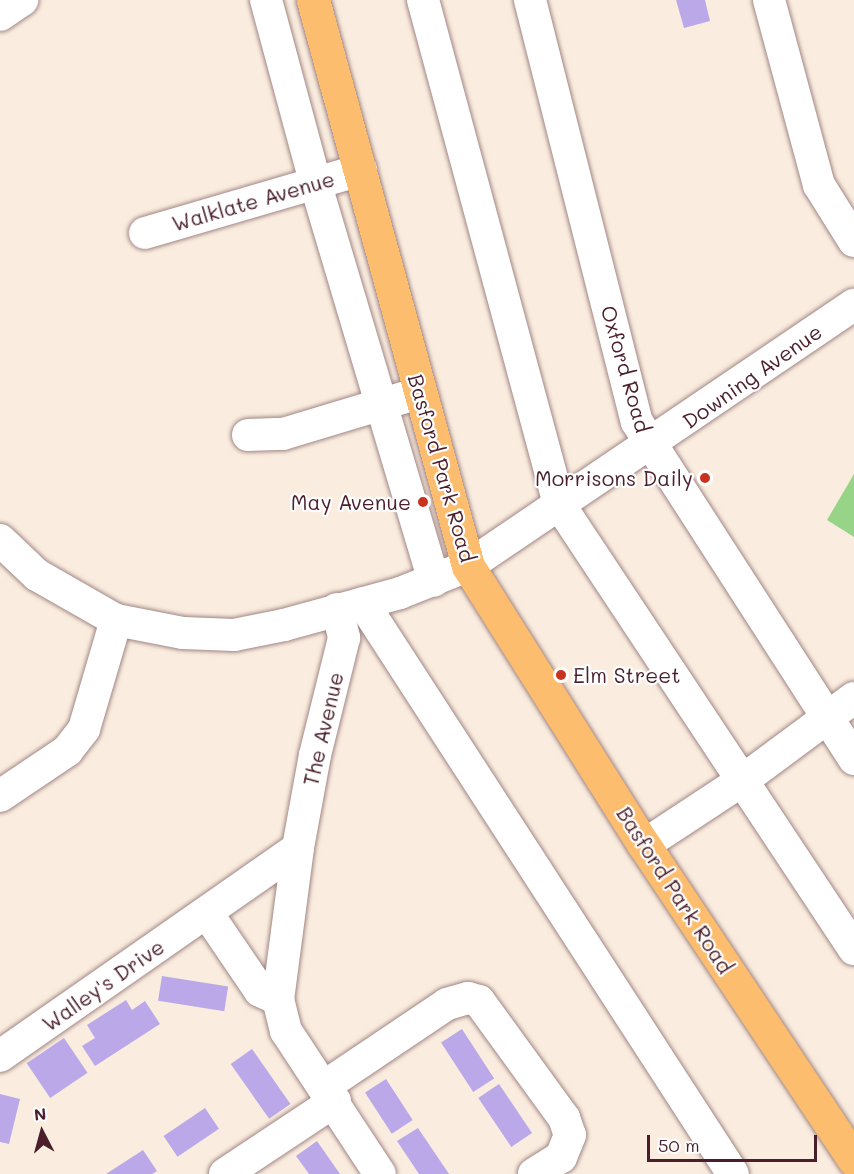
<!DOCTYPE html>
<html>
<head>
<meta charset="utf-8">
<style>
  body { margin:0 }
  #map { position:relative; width:854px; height:1174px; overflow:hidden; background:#faeddf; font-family:Mali,sans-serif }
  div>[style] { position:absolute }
  .green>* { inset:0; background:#98d488 }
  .building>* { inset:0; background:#bba8e9; transform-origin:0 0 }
  .roads { filter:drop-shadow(0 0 2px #a28685) drop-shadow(0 0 2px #a28685) }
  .minor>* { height:32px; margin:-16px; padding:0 16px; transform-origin:16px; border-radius:16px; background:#fff }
  .major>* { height:33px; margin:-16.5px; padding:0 16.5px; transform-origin:16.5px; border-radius:16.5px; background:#fcbd6f }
  .dots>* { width:16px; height:16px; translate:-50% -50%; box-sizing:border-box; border:3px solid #fff; border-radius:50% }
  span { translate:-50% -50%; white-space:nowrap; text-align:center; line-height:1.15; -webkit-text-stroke:4.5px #fff; paint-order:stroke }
  .street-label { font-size:21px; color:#4a1f2b }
  .poi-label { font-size:21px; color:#4a1f2b }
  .right { translate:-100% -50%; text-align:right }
  .left { translate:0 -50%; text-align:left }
  .north { position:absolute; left:12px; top:1102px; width:60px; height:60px; -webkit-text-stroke:4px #fff; paint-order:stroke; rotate:354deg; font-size:16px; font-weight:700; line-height:24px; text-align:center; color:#4a1f2b }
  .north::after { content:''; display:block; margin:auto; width:21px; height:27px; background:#4a1f2b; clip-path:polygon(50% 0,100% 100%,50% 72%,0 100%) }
  .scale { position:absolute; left:647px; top:1135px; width:170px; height:27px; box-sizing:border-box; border:3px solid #4a1f2b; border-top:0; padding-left:8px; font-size:18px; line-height:21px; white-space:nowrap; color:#4a1f2b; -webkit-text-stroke:4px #fff; paint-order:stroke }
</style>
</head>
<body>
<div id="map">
  <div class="green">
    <i style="clip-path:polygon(854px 474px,854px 537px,827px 520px)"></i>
  </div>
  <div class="building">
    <i style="clip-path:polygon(676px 0,705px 0,710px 21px,684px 28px)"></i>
    <i style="left:162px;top:976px;width:67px;height:25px;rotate:9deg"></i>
    <i style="clip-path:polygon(126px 1000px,132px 1010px,145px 1001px,160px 1024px,95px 1066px,82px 1046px,95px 1038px,87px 1025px)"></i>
    <i style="left:462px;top:1029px;width:59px;height:25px;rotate:57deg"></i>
    <i style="left:64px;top:1038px;width:42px;height:45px;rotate:56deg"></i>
    <i style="left:252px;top:1049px;width:67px;height:26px;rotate:55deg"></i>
    <i style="left:386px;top:1079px;width:49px;height:25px;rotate:57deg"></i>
    <i style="left:499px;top:1084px;width:59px;height:25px;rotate:56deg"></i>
    <i style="clip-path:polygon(0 1094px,20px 1099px,9px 1144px,0 1142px)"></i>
    <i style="left:205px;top:1108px;width:25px;height:50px;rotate:56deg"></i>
    <i style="clip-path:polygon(418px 1128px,449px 1174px,419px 1174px,397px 1141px)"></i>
    <i style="clip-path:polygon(317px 1141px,340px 1174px,309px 1174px,296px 1156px)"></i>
    <i style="clip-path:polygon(143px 1150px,157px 1171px,152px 1174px,106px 1174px)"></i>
  </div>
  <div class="roads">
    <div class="minor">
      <i style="left:266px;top:0;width:188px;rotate:74.9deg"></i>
      <i style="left:315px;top:182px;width:416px;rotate:73.4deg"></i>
      <i style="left:423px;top:0;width:522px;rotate:74.9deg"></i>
      <i style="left:559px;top:504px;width:534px;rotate:56.46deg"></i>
      <i style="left:530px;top:0;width:435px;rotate:75.8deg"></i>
      <i style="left:637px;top:422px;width:401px;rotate:57.2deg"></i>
      <i style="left:769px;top:0;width:192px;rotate:74.9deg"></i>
      <i style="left:819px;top:185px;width:66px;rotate:58deg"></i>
      <i style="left:0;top:15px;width:27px;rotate:-34deg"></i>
      <i style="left:145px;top:233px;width:225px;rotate:-16.3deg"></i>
      <i style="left:248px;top:435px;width:35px;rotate:-2deg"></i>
      <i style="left:283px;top:434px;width:142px;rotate:-16.8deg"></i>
      <i style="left:0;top:540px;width:51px;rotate:43.4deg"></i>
      <i style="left:37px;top:575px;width:91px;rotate:29.7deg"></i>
      <i style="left:116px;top:620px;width:68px;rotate:11deg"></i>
      <i style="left:183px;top:633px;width:51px;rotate:2.2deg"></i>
      <i style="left:234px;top:635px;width:51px;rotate:-11.3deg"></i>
      <i style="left:284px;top:625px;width:120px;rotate:-15.4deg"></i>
      <i style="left:400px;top:593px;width:73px;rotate:-21.7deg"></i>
      <i style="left:468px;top:566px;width:466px;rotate:-34.1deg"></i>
      <i style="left:363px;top:603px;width:680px;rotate:57.06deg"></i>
      <i style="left:337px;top:609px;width:30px;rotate:76deg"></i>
      <i style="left:344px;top:638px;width:121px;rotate:103.9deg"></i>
      <i style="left:315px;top:755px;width:95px;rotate:100.4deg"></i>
      <i style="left:298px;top:848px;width:152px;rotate:97.5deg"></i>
      <i style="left:278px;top:999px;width:33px;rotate:76deg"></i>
      <i style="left:286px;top:1031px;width:171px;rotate:56.7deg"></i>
      <i style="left:0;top:796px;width:81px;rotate:-33.9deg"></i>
      <i style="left:67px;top:751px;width:28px;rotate:-52deg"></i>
      <i style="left:84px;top:729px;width:114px;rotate:-73.6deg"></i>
      <i style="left:644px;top:845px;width:118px;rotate:-33.3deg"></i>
      <i style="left:743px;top:780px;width:138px;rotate:-36.5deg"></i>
      <i style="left:207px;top:913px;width:94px;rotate:55.8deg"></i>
      <i style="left:260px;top:991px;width:20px;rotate:24deg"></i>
      <i style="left:0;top:1056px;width:363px;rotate:-34.9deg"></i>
      <i style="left:325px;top:1086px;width:147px;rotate:-33.9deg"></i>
      <i style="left:447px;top:1004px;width:22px;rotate:-16deg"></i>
      <i style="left:468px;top:998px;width:11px;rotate:15deg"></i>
      <i style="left:479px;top:1001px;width:145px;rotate:54deg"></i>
      <i style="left:564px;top:1118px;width:18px;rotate:71deg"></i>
      <i style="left:570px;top:1135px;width:24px;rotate:112deg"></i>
      <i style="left:561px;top:1157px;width:32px;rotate:148deg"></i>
      <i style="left:225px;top:1174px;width:132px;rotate:-33.6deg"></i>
    </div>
    <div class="major">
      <i style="left:313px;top:0;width:587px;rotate:74.68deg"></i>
      <i style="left:468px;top:566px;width:330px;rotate:57.8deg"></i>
      <i style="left:644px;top:845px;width:379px;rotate:56.3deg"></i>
    </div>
  </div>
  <div class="dots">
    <i style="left:705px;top:478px;background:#c8321e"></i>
    <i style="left:423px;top:502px;background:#c8321e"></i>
    <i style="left:561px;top:675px;background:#c8321e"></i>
  </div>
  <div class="street-label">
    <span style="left:253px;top:201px;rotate:-16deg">Walklate Avenue</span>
    <span style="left:626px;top:369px;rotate:74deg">Oxford Road</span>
    <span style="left:752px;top:376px;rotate:-35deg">Downing Avenue</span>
    <span style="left:442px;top:468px;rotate:74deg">Basford Park Road</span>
    <span style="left:323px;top:729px;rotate:-77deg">The Avenue</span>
    <span style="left:675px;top:890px;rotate:57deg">Basford Park Road</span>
    <span style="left:103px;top:985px;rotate:-35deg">Walley's Drive</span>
  </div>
  <div class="poi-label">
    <span class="right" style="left:693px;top:478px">Morrisons Daily</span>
    <span class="right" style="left:411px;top:502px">May Avenue</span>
    <span class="left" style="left:573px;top:675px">Elm Street</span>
  </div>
  <div class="north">N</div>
  <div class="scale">50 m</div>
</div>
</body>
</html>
